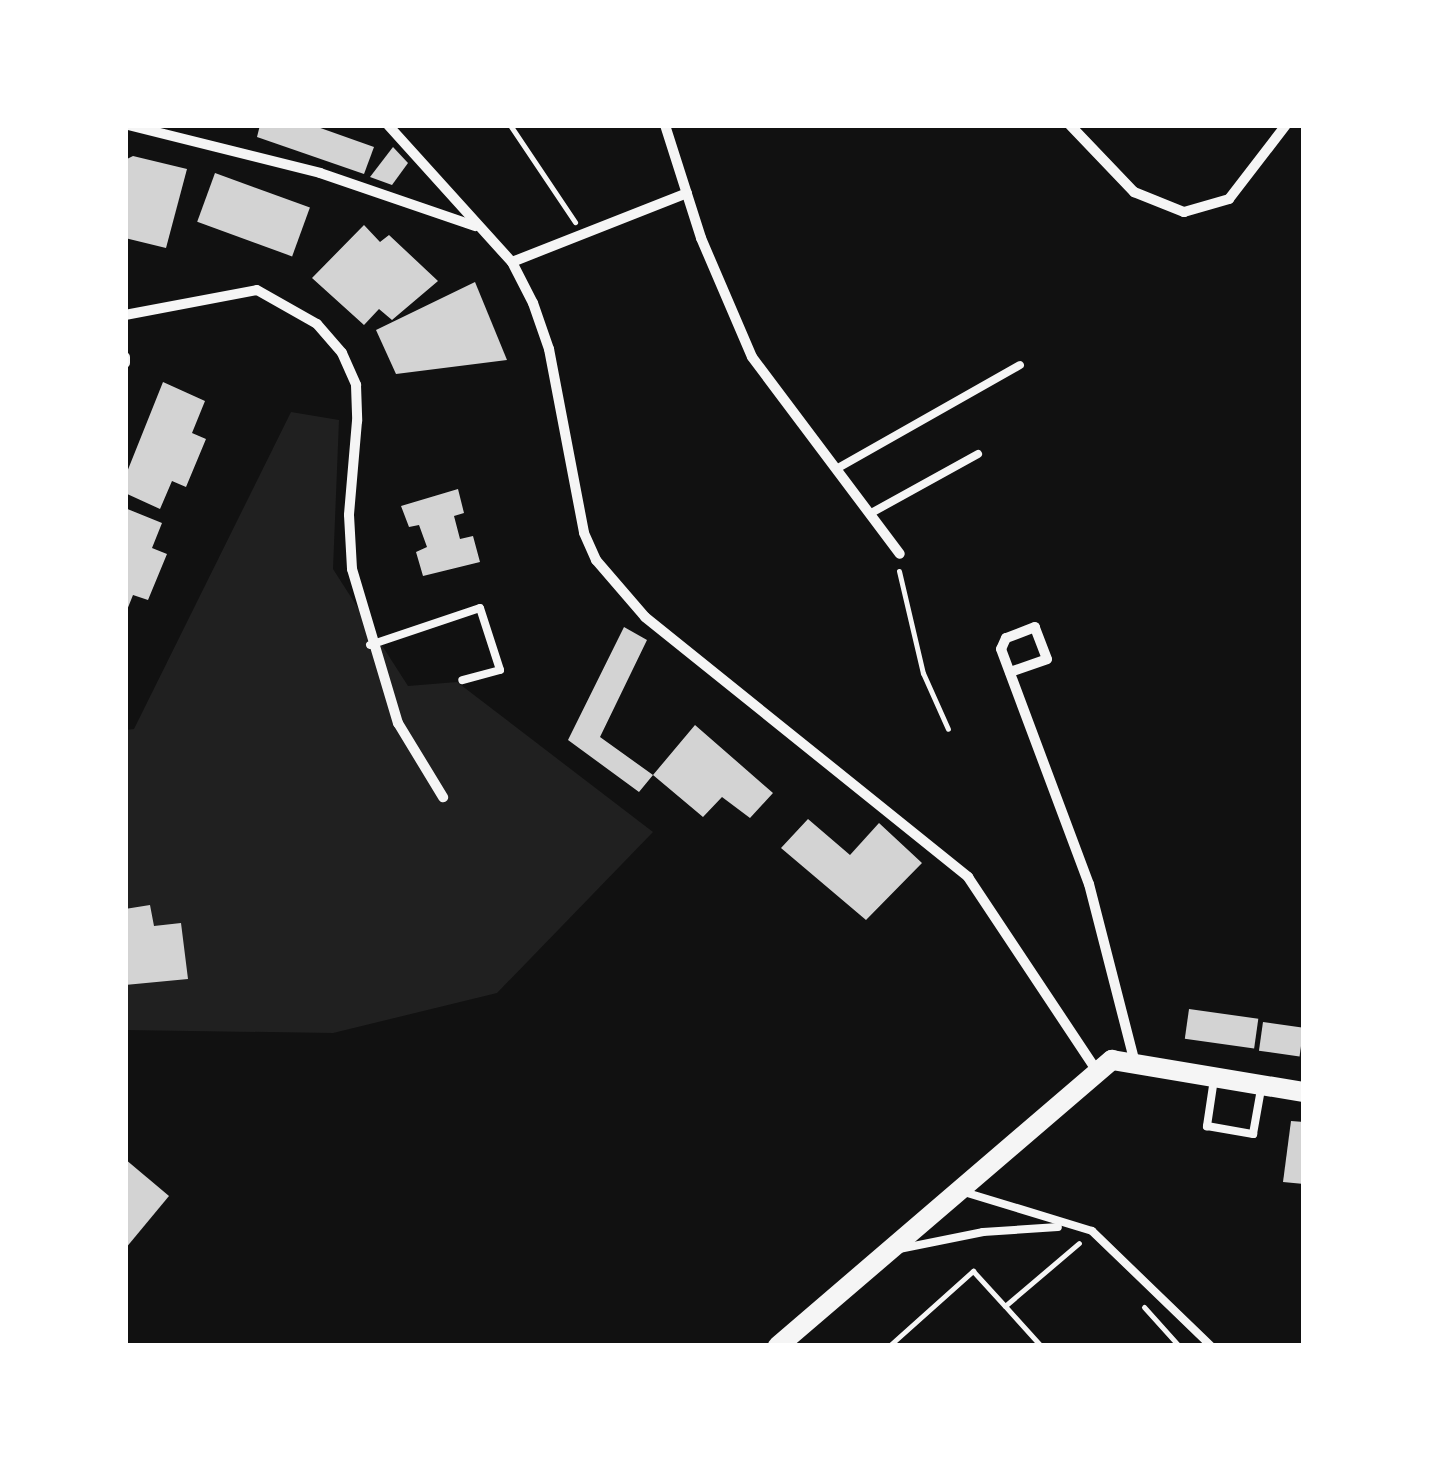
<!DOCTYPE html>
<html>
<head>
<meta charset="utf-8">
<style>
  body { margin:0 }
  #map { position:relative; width:1429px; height:1471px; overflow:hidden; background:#111; font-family:Mulish,sans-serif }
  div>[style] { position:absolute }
  .green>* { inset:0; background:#202020 }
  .building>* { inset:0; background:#d3d3d3; transform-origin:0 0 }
  .path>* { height:5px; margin:-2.5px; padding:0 2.5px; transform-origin:2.5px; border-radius:2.5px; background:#f5f5f5 }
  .service>* { height:8px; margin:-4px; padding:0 4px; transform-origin:4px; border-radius:4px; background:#f5f5f5 }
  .minor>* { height:10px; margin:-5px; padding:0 5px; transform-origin:5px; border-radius:5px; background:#f5f5f5 }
  .secondary>* { height:20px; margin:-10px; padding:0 10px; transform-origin:10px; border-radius:10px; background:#f5f5f5 }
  span { translate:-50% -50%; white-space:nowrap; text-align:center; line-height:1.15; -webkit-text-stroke:8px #fff; paint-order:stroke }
  .frame { position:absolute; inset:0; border:128px solid #fff; pointer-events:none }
</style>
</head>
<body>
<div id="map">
  <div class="green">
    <i style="clip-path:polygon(291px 412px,339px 420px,333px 569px,408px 686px,457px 682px,653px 832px,497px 993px,333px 1033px,125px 1030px,125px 730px,134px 729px)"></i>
  </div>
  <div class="building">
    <i style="clip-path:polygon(260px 125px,312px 125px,374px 147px,364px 174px,257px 137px)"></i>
    <i style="clip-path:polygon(393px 147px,408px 163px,392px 185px,370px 177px)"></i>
    <i style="clip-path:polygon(133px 156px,187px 169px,166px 248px,125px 238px,125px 160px)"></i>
    <i style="left:215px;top:173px;width:101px;height:52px;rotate:20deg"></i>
    <i style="clip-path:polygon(364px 225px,380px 242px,389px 235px,438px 281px,392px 320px,379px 309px,364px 325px,312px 278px)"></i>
    <i style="clip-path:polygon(475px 282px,507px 360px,396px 374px,376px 330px)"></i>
    <i style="clip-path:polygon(163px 382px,205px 401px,192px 433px,206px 439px,186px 487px,172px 481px,160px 509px,125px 493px,125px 477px)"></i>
    <i style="clip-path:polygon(458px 489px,464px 513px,454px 516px,460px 539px,473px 536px,480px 562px,423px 576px,416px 552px,427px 547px,419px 525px,409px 527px,401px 506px)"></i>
    <i style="clip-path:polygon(125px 508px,162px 523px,152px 548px,167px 554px,148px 600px,133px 595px,125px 615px)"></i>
    <i style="clip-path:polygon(624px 627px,647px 640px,600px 737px,653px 775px,639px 792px,568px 740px)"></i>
    <i style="clip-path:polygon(695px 725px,773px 793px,750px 818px,722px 797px,703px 817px,653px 775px)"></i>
    <i style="clip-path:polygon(808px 819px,850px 855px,879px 823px,922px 863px,866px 920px,781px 848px)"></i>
    <i style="clip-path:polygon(150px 905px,154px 926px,181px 923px,188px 979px,125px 985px,125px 909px)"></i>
    <i style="left:1189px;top:1009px;width:70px;height:30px;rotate:8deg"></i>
    <i style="left:1263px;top:1022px;width:41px;height:29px;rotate:8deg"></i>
    <i style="clip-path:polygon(1291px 1121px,1304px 1122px,1304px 1184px,1283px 1182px)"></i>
    <i style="clip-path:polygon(125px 1159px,169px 1196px,125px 1249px)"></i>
  </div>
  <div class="path">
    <i style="left:510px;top:125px;width:117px;rotate:56.2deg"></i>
    <i style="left:899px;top:571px;width:105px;rotate:76.8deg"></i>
    <i style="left:923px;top:673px;width:61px;rotate:65.9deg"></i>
    <i style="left:1144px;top:1307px;width:52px;rotate:48.1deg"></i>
    <i style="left:889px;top:1346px;width:113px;rotate:-41.8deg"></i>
    <i style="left:973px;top:1271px;width:47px;rotate:47.6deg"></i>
    <i style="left:1041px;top:1346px;width:54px;rotate:-132deg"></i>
    <i style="left:1005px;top:1306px;width:97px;rotate:-40.4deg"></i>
  </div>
  <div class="service">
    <i style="left:838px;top:468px;width:209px;rotate:-29.5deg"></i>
    <i style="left:873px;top:512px;width:120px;rotate:-28.9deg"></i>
    <i style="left:370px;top:645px;width:116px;rotate:-18.6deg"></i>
    <i style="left:480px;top:608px;width:65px;rotate:72.1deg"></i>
    <i style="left:500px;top:670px;width:39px;rotate:165deg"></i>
    <i style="left:1214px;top:1079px;width:48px;rotate:98.5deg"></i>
    <i style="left:1207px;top:1126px;width:47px;rotate:9.9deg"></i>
    <i style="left:1253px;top:1134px;width:46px;rotate:-79.9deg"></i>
    <i style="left:964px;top:1192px;width:134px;rotate:16.9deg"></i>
    <i style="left:1092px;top:1231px;width:165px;rotate:44deg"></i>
    <i style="left:899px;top:1249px;width:86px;rotate:-11.4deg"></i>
    <i style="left:983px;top:1232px;width:75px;rotate:-3.8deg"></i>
  </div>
  <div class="minor">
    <i style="left:128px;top:125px;width:198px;rotate:14deg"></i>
    <i style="left:320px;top:173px;width:164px;rotate:18.9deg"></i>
    <i style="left:388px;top:125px;width:185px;rotate:47.9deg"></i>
    <i style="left:512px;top:262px;width:46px;rotate:62.9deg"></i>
    <i style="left:533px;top:303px;width:49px;rotate:70.8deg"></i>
    <i style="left:549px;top:349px;width:187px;rotate:79.2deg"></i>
    <i style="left:584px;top:533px;width:30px;rotate:66deg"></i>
    <i style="left:596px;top:560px;width:75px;rotate:49.3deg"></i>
    <i style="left:645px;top:617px;width:415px;rotate:38.8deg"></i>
    <i style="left:968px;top:877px;width:229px;rotate:56.4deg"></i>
    <i style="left:665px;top:125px;width:119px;rotate:72.3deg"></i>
    <i style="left:701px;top:238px;width:129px;rotate:66.8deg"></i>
    <i style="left:752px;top:357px;width:246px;rotate:53.1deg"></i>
    <i style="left:1070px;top:125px;width:93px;rotate:46.3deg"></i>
    <i style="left:1134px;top:192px;width:54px;rotate:21.8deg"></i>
    <i style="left:1184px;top:212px;width:47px;rotate:-16.1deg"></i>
    <i style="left:1229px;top:199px;width:93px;rotate:-52.4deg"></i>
    <i style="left:512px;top:262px;width:188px;rotate:-21.5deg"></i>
    <i style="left:125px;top:315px;width:134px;rotate:-10.7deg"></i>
    <i style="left:257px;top:290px;width:69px;rotate:29.5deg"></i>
    <i style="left:317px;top:324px;width:38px;rotate:49deg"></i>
    <i style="left:342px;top:353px;width:35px;rotate:66deg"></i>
    <i style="left:356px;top:385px;width:36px;rotate:88deg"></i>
    <i style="left:357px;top:421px;width:94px;rotate:94.9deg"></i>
    <i style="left:349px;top:515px;width:54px;rotate:86.8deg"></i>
    <i style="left:352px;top:569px;width:161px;rotate:73.4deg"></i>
    <i style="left:398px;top:723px;width:87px;rotate:58.7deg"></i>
    <i style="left:125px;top:357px;width:6px;rotate:90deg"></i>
    <i style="left:1010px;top:672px;width:39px;rotate:-19deg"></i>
    <i style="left:1047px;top:659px;width:34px;rotate:-111deg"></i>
    <i style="left:1035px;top:627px;width:31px;rotate:159deg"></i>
    <i style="left:1006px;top:638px;width:12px;rotate:114deg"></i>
    <i style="left:1001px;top:649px;width:251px;rotate:69.5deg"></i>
    <i style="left:1089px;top:884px;width:181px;rotate:75.6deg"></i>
  </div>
  <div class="secondary">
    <i style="left:778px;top:1346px;width:440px;rotate:-40.6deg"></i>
    <i style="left:1112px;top:1060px;width:195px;rotate:9.5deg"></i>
  </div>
  <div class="frame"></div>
</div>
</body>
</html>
